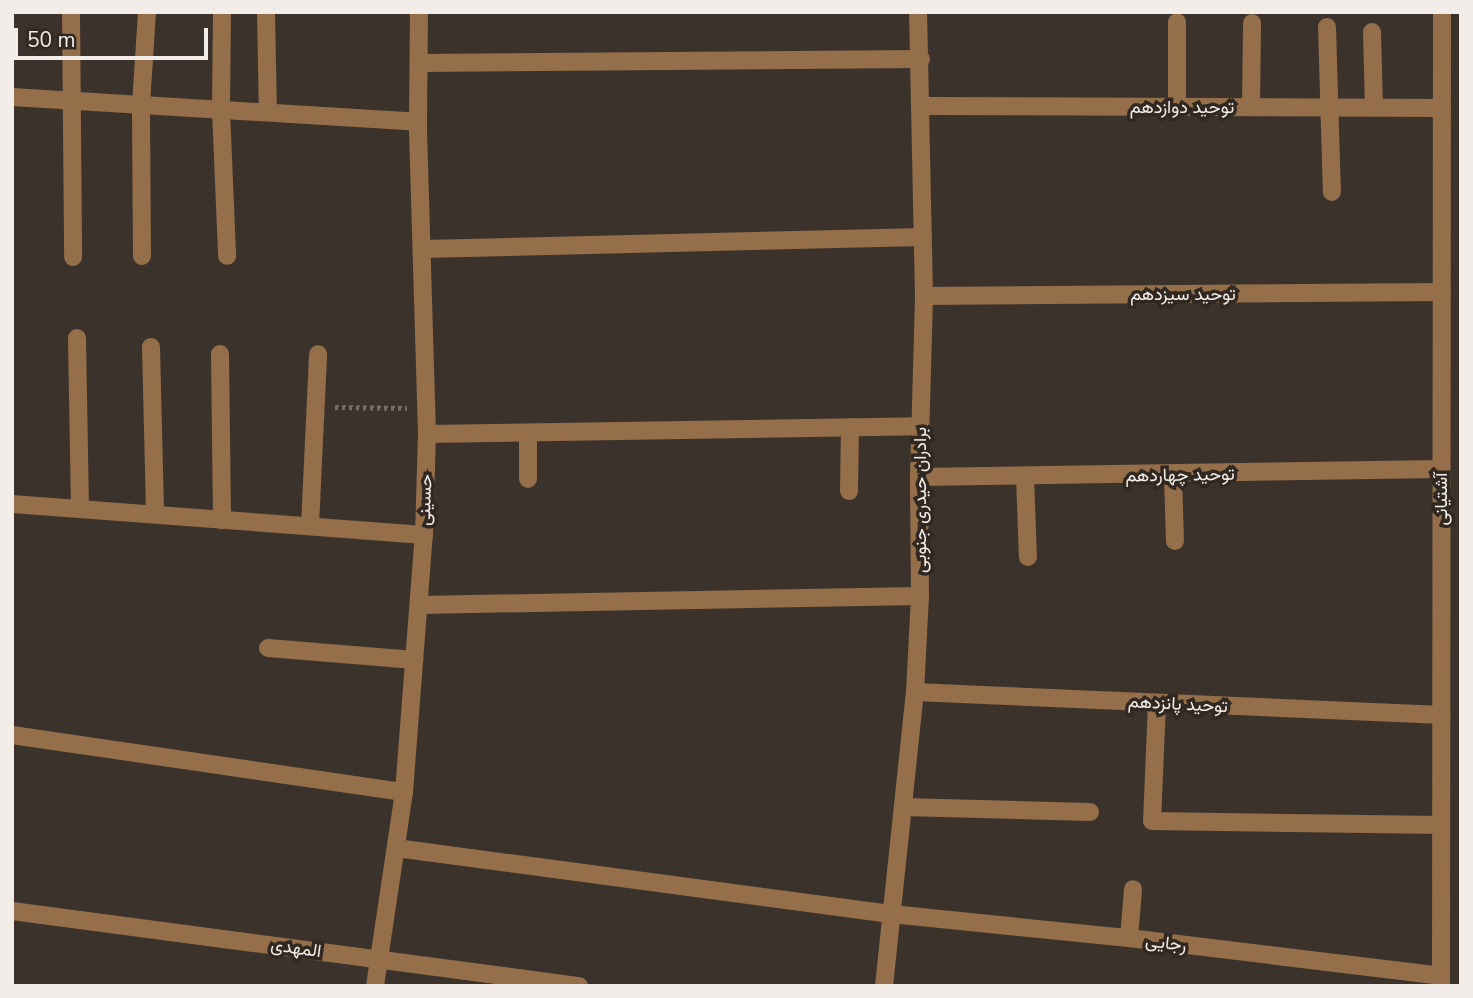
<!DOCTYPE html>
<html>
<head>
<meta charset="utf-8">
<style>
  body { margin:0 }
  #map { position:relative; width:1473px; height:998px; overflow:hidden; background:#3b332b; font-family:"Nunito Sans",Vazirmatn,sans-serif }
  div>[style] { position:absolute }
  .path>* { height:4.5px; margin-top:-2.25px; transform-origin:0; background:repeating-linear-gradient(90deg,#746d66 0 3.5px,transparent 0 7px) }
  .minor>* { height:18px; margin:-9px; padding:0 9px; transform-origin:9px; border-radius:9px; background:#956e4a }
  span { translate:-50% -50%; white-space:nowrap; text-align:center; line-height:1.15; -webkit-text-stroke:7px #312921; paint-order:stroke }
  .street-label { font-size:18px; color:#f2ede8 }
  .frame { position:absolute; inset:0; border:14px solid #f2ede8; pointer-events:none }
  .scale { position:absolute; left:14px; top:28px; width:194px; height:32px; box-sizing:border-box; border:4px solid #f2ede8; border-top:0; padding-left:9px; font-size:21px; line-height:24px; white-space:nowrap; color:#f2ede8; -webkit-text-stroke:5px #312921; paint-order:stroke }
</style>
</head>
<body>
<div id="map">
  <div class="path">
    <i style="left:335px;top:407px;width:72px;rotate:0.8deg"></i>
  </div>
  <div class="minor">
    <i style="left:71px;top:12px;width:245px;rotate:89.5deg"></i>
    <i style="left:222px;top:12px;width:98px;rotate:90.6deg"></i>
    <i style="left:221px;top:110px;width:146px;rotate:87.6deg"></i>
    <i style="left:266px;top:12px;width:100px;rotate:88.9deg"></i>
    <i style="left:1327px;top:27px;width:165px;rotate:88.3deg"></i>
    <i style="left:1372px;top:32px;width:75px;rotate:88.5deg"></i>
    <i style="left:419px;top:63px;width:502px;rotate:-0.46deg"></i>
    <i style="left:12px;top:97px;width:407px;rotate:3.5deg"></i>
    <i style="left:922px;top:106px;width:520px;rotate:0.22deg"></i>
    <i style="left:1177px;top:107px;width:85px;rotate:-90deg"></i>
    <i style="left:1251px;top:107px;width:84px;rotate:-89.3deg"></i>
    <i style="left:422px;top:249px;width:501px;rotate:-1.37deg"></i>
    <i style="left:142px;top:256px;width:151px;rotate:-90.4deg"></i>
    <i style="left:141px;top:105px;width:93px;rotate:-86.3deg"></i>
    <i style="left:924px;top:296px;width:518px;rotate:-0.44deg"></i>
    <i style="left:77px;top:338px;width:171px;rotate:89deg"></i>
    <i style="left:151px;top:347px;width:167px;rotate:88.6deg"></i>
    <i style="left:220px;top:354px;width:166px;rotate:89.3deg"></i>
    <i style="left:427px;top:434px;width:493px;rotate:-0.9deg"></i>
    <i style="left:1173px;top:475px;width:66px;rotate:88.3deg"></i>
    <i style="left:919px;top:477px;width:522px;rotate:-0.88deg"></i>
    <i style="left:1025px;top:477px;width:80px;rotate:87.9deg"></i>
    <i style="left:528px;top:479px;width:45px;rotate:-90deg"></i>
    <i style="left:849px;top:491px;width:64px;rotate:-89.1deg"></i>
    <i style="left:12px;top:504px;width:413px;rotate:4.3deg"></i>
    <i style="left:310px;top:526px;width:172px;rotate:-87.3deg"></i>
    <i style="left:419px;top:605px;width:501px;rotate:-1.03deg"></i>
    <i style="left:268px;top:648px;width:147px;rotate:4.7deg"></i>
    <i style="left:915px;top:692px;width:527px;rotate:2.5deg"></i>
    <i style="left:1157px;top:703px;width:118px;rotate:92.4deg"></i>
    <i style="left:1152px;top:821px;width:289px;rotate:0.8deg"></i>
    <i style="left:12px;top:735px;width:396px;rotate:8.3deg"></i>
    <i style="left:903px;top:807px;width:187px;rotate:1.5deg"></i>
    <i style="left:396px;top:848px;width:499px;rotate:7.6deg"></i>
    <i style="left:891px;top:914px;width:239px;rotate:5.8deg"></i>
    <i style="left:1129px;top:938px;width:314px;rotate:6.9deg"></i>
    <i style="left:12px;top:911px;width:572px;rotate:7.54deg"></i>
    <i style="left:1129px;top:938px;width:49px;rotate:-85.3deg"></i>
    <i style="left:1441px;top:985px;width:973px;rotate:-89.94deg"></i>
    <i style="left:375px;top:986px;width:196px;rotate:-81.5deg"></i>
    <i style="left:404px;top:792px;width:258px;rotate:-85.6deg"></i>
    <i style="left:424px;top:535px;width:101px;rotate:-88.3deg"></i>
    <i style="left:427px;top:434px;width:312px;rotate:-91.7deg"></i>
    <i style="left:418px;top:122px;width:110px;rotate:-89.5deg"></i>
    <i style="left:884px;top:986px;width:296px;rotate:-84deg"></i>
    <i style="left:915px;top:692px;width:96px;rotate:-87deg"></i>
    <i style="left:920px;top:596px;width:119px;rotate:-90.5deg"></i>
    <i style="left:919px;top:477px;width:181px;rotate:-88.4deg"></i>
    <i style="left:924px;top:296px;width:284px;rotate:-91.2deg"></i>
  </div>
  <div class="street-label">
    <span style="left:1182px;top:107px">توحید دوازدهم</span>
    <span style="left:1183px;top:294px">توحید سیزدهم</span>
    <span style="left:1180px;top:475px;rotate:-1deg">توحید چهاردهم</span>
    <span style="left:1441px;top:499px;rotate:-90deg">آشتیانی</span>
    <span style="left:425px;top:500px;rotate:-88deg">حسینی</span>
    <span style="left:920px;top:500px;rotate:-90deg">برادران حیدری جنوبی</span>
    <span style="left:1178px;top:704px;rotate:3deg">توحید پانزدهم</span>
    <span style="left:1166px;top:943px;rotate:7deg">رجایی</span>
    <span style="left:296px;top:948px;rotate:8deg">المهدی</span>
  </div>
  <div class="frame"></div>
  <div class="scale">50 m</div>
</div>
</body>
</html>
